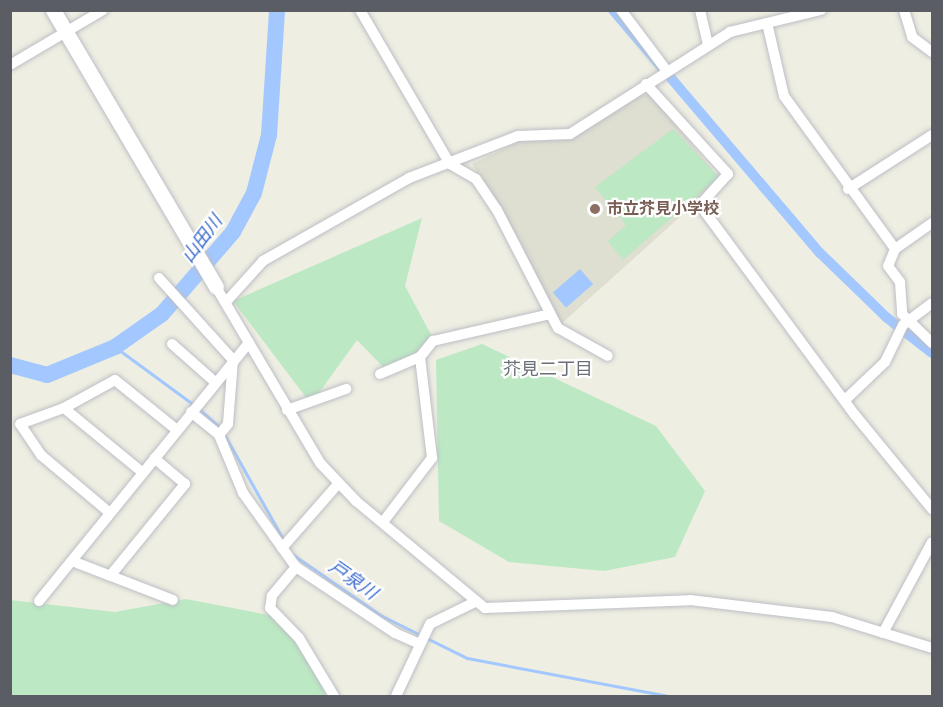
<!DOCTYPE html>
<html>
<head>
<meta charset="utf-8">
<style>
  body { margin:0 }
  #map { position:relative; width:943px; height:707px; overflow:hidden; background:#efeee2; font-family:"Fira Sans Condensed","Noto Sans JP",sans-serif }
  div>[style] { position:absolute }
  .education>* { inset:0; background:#deded1 }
  .green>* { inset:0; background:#bce9c3 }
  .water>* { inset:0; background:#a2c8ff; transform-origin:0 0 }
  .stream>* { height:3px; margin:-1.5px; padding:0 1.5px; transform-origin:1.5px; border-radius:1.5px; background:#a2c8ff }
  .canal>* { height:10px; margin:-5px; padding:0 5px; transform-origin:5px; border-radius:5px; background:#a2c8ff }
  .river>* { height:16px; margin:-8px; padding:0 8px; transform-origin:8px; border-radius:8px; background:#a2c8ff }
  .roads { filter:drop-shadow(0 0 2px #bcbec5) drop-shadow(0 0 2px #bcbec5) }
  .street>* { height:10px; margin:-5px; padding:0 5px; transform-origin:5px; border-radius:5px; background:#fff }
  .secondary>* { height:15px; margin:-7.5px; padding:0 7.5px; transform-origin:7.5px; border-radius:7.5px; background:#fff }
  .dots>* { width:16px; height:16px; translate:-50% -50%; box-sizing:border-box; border:3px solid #fff; border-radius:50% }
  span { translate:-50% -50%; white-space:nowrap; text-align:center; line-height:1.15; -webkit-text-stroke:4.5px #fff; paint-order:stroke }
  .education-label { font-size:16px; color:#785e54; font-weight:700 }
  .left { translate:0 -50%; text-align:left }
  .water-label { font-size:18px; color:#396acd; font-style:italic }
  .neighbourhood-label { font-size:18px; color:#6b6f77 }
  .frame { position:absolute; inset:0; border:12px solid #5a5d64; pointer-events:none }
</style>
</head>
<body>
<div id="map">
  <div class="education">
    <i style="clip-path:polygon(650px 94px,721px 180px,561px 324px,518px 238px,472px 164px,520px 141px,568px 140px,638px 95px)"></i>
  </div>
  <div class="green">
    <i style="clip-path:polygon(673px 129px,719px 177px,623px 260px,608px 241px,626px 225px,595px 187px)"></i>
    <i style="clip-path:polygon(422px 218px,405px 286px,436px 344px,384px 368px,357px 340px,311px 404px,233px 301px)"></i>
    <i style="clip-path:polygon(482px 344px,656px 426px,705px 491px,675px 557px,604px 571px,509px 562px,439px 521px,436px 360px)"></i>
    <i style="clip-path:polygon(186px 599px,274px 616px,301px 638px,326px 696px,11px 696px,10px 600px,115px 612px)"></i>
  </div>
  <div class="water">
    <i style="left:580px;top:269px;width:20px;height:36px;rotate:49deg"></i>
  </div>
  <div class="stream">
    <i style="left:115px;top:347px;width:98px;rotate:36.3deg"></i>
    <i style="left:199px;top:409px;width:29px;rotate:41deg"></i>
    <i style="left:224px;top:434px;width:123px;rotate:60.7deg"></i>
    <i style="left:292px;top:554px;width:109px;rotate:34.6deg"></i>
    <i style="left:382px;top:616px;width:95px;rotate:26.3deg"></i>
    <i style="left:467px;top:658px;width:205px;rotate:10.7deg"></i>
  </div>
  <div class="canal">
    <i style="left:613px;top:10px;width:319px;rotate:49.6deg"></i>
    <i style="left:820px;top:253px;width:92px;rotate:44.1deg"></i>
    <i style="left:886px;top:317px;width:58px;rotate:38deg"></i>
  </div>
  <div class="river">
    <i style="left:10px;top:365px;width:38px;rotate:15deg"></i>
    <i style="left:47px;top:375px;width:74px;rotate:-22.4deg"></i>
    <i style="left:115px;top:347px;width:57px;rotate:-35.1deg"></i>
    <i style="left:162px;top:314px;width:108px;rotate:-49.1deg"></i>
    <i style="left:233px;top:232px;width:44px;rotate:-61.7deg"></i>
    <i style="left:254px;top:193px;width:60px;rotate:-75.5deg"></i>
    <i style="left:269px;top:135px;width:125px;rotate:-86.3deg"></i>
  </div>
  <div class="roads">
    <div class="street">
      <i style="left:360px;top:10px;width:178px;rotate:59.7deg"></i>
      <i style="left:450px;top:164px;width:30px;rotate:30deg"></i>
      <i style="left:476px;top:179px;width:37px;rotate:56deg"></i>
      <i style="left:497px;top:210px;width:133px;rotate:62.7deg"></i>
      <i style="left:558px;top:328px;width:57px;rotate:29.2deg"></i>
      <i style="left:621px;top:10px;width:76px;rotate:53deg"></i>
      <i style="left:700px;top:10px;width:36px;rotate:77deg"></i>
      <i style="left:904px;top:10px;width:28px;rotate:73deg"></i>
      <i style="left:912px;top:37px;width:25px;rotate:37deg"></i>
      <i style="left:767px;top:23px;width:75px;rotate:76.9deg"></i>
      <i style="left:784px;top:96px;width:189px;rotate:54deg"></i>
      <i style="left:10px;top:65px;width:108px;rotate:-30.6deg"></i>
      <i style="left:646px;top:84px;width:122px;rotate:47.7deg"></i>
      <i style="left:728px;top:174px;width:42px;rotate:132.1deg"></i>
      <i style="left:700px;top:205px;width:261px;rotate:53.6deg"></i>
      <i style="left:855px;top:415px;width:122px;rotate:50.7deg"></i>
      <i style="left:848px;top:189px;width:100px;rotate:-32.7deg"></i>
      <i style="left:932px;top:223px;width:45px;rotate:144.9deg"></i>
      <i style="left:895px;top:249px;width:18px;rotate:112deg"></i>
      <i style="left:888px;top:266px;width:20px;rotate:53deg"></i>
      <i style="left:900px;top:282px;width:32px;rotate:86deg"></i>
      <i style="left:902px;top:314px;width:42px;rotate:44deg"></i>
      <i style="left:159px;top:278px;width:110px;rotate:47.9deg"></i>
      <i style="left:233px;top:360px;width:64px;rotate:94.5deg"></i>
      <i style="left:228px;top:424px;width:14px;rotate:129deg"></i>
      <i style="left:216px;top:287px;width:204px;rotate:59.4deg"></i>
      <i style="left:320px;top:463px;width:52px;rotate:46.5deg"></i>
      <i style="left:356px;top:501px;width:168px;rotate:39.7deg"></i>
      <i style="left:485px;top:608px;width:205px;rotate:-2.2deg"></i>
      <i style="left:690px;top:600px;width:143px;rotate:6.8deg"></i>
      <i style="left:832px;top:617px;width:105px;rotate:17.2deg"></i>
      <i style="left:226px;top:302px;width:55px;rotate:-47.9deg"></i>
      <i style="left:263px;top:261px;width:168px;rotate:-29.6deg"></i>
      <i style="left:409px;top:178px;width:117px;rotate:-21.1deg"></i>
      <i style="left:518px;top:136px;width:52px;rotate:-2.2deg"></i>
      <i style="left:570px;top:134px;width:190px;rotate:-32.5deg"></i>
      <i style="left:730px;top:32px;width:94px;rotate:-13.6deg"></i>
      <i style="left:172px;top:344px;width:57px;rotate:41.5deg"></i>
      <i style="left:380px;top:374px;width:43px;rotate:-23deg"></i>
      <i style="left:420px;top:357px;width:21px;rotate:-51deg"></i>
      <i style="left:433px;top:341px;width:120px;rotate:-13deg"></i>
      <i style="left:845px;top:400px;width:55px;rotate:-43.5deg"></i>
      <i style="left:885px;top:362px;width:41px;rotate:-64.1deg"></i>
      <i style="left:903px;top:325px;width:36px;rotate:-37deg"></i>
      <i style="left:64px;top:408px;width:102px;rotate:39.4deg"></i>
      <i style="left:287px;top:410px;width:63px;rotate:-19.6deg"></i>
      <i style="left:191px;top:412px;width:36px;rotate:39deg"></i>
      <i style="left:219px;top:435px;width:63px;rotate:67.5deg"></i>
      <i style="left:243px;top:493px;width:91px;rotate:54.4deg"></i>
      <i style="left:296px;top:567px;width:119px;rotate:33.7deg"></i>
      <i style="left:395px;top:633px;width:27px;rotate:24deg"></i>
      <i style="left:110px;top:513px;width:90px;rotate:-140deg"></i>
      <i style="left:41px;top:455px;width:37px;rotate:-124deg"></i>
      <i style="left:20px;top:424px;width:47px;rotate:-20deg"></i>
      <i style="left:64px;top:408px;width:58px;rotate:-28.8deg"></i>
      <i style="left:115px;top:380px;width:80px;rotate:38.9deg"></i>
      <i style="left:383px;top:522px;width:81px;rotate:-52.6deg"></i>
      <i style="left:432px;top:458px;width:102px;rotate:-96.8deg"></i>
      <i style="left:282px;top:548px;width:86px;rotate:-48.8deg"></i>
      <i style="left:72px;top:561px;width:108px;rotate:21.1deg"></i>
      <i style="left:296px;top:567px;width:38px;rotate:130deg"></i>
      <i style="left:272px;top:596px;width:12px;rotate:99deg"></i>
      <i style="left:270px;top:608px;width:42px;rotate:46deg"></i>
      <i style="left:299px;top:638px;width:68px;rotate:58.9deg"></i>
      <i style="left:110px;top:576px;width:119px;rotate:-50.8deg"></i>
      <i style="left:185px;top:484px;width:40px;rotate:-140deg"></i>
      <i style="left:39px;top:601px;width:333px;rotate:-50.9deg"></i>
      <i style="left:883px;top:633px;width:103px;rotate:-61.7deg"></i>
      <i style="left:396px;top:696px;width:80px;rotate:-64.7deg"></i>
      <i style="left:430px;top:624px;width:50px;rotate:-26.1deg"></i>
    </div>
    <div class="secondary">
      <i style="left:53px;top:10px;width:321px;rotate:59.5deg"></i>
    </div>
  </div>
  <div class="dots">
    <i style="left:595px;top:209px;background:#8d6e63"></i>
  </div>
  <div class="education-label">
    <span class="left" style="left:607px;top:209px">市立芥見小学校</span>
  </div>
  <div class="water-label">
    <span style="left:202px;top:239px;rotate:-53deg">山田川</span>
    <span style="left:353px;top:580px;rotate:35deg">戸泉川</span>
  </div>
  <div class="neighbourhood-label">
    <span style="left:548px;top:369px">芥見二丁目</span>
  </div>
  <div class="frame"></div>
</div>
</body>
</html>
